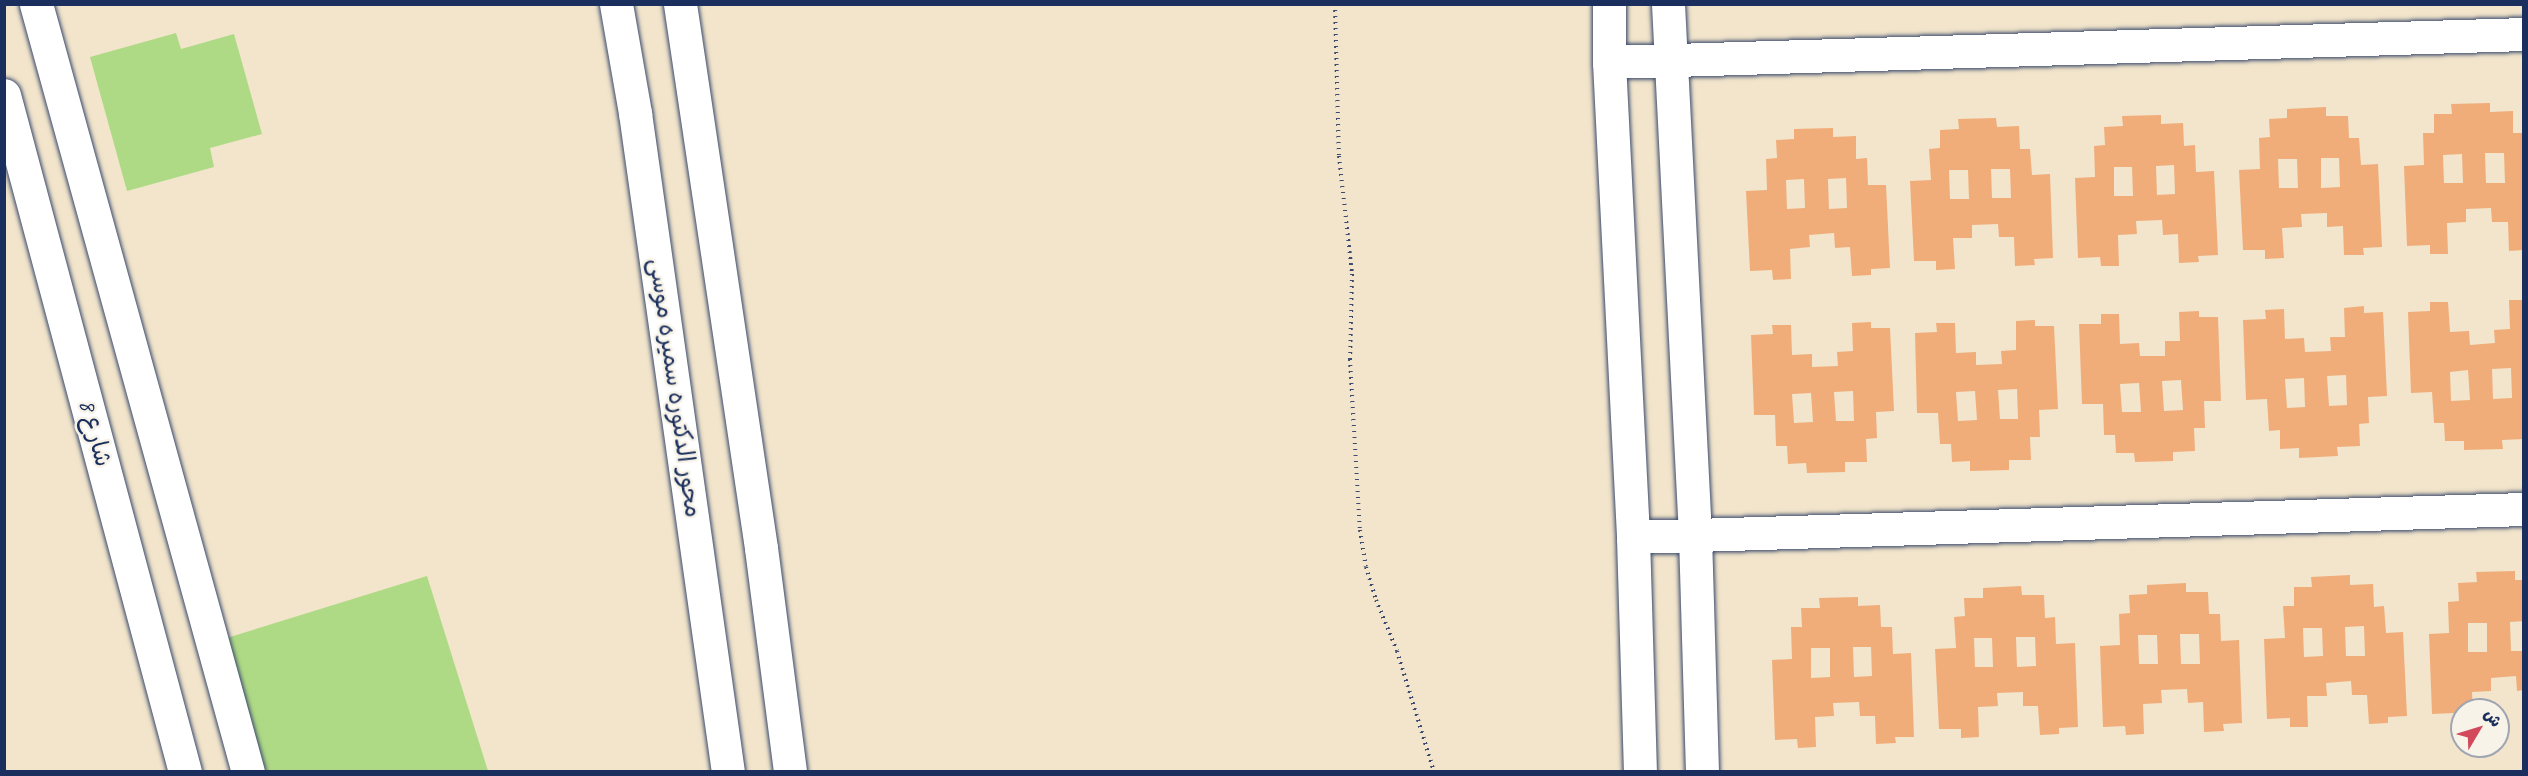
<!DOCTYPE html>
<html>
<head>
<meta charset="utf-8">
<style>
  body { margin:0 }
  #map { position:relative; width:2528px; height:776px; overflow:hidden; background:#f2e5cb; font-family:Caveat,"Playpen Sans Arabic",sans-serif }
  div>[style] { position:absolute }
  .green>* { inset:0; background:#afda85 }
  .building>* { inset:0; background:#f0ad7a }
  .path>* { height:4px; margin-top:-2px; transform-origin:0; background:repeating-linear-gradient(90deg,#3b4a6e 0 1.5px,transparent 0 6px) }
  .roads { filter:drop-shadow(0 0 2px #3b4a6e) drop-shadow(0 0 2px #3b4a6e) }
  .minor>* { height:33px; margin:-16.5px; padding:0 16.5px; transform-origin:16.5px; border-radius:16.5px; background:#fff }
  .major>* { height:33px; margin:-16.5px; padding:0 16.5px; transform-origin:16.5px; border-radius:16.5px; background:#fff }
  span { translate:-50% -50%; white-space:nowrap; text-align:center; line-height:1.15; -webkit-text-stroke:5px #f7f3e8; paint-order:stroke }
  .street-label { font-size:24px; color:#1b2f5e }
  .frame { position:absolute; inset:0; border:6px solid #1b2f5e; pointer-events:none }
  .north { position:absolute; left:2450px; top:698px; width:60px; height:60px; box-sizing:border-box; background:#f7f3e8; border:2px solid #9fa5b1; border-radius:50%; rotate:52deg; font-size:16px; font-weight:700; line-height:24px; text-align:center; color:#1b2f5e }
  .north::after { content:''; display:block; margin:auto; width:21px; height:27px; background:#d1495b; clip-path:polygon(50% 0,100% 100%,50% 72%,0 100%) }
</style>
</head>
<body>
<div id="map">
  <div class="green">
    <i style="clip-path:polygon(176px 33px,181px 49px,234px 34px,262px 134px,210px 148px,214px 167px,127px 191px,90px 57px)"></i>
    <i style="clip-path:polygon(427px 576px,488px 771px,257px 771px,217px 641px)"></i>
  </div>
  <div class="building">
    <i style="clip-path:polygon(evenodd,2490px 103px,2490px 112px,2513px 111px,2513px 133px,2524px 133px,2524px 250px,2509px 251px,2508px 222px,2492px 222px,2491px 208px,2466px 209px,2466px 222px,2447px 223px,2448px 254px,2430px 254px,2430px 245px,2407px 246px,2404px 166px,2424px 165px,2423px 133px,2434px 133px,2434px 114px,2452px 114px,2451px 104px,2490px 103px,2485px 153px,2504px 153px,2505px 183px,2486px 183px,2485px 153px,2490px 103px,2462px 154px,2463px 183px,2444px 183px,2443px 155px,2462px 154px)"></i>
    <i style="clip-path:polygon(evenodd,2326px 107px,2326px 116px,2348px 116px,2349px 138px,2359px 138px,2361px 165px,2378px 164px,2382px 247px,2363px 248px,2364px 255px,2344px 255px,2343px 226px,2327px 227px,2327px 213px,2301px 214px,2302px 227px,2282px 228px,2284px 258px,2265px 259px,2265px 250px,2243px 250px,2239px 170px,2260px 169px,2259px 138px,2270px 137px,2269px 119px,2287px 118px,2287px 109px,2326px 107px,2321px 158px,2339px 158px,2340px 187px,2321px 188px,2321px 158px,2326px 107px,2278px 159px,2297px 159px,2298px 188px,2279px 188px,2278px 159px)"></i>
    <i style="clip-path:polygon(evenodd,2161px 115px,2161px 124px,2183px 123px,2184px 146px,2195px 145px,2196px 172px,2214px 171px,2218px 255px,2198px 256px,2199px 262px,2179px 263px,2178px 234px,2163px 235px,2162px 220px,2136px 221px,2137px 234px,2118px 235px,2119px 266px,2101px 266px,2100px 257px,2078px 258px,2075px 178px,2095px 177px,2094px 146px,2105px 145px,2104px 127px,2123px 126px,2122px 116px,2161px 115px,2174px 165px,2175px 194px,2157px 195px,2156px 166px,2174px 165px,2161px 115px,2114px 167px,2132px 167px,2133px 196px,2114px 196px,2114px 167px)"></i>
    <i style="clip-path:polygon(evenodd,1996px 118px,1997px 127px,2019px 126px,2020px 149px,2030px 149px,2032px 175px,2050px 174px,2053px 258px,2034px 259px,2035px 265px,2015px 266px,2014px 237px,1999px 237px,1998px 224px,1972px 225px,1972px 238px,1953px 238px,1955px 269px,1936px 270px,1936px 261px,1914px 261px,1910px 181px,1931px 180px,1929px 149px,1940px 148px,1940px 130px,1959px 129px,1958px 119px,1996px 118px,1991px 169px,2010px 169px,2011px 198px,1992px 198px,1991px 169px,1996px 118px,1949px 170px,1968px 170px,1969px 199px,1950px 199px,1949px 170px)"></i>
    <i style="clip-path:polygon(evenodd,1833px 128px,1833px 137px,1856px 136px,1856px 159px,1867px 158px,1868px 185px,1886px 185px,1890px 268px,1871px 269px,1871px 275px,1852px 276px,1850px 247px,1835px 248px,1834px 233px,1809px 235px,1810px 247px,1790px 249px,1791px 279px,1773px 280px,1772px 270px,1750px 271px,1746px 191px,1767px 190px,1766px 159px,1777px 158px,1776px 140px,1794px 139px,1794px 129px,1833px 128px,1846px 178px,1847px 208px,1829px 209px,1828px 179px,1846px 178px,1833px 128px,1804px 179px,1805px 208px,1787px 209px,1786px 180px,1804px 179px)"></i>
    <i style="clip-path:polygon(evenodd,2509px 300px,2524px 300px,2524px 439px,2502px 440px,2503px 449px,2464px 450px,2464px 441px,2445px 441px,2444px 423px,2434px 423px,2432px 392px,2411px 393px,2408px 312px,2430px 311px,2430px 302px,2448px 302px,2450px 332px,2469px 331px,2470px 345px,2495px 343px,2494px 330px,2510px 329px,2509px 300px,2511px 368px,2512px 398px,2493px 399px,2492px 369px,2511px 368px,2509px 300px,2468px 370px,2470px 400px,2451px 401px,2450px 372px,2468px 370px)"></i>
    <i style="clip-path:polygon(evenodd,2364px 306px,2364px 313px,2383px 312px,2387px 396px,2368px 397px,2369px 423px,2359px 424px,2360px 446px,2337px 447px,2338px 456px,2299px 458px,2299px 448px,2280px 449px,2280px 430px,2269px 431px,2267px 399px,2246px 400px,2243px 320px,2266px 319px,2265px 310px,2284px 309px,2285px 339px,2304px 338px,2305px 352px,2331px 351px,2330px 337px,2345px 337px,2344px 308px,2364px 306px,2346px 375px,2347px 405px,2329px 406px,2327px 376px,2346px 375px,2364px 306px,2304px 378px,2305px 407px,2287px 408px,2285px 379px,2304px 378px)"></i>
    <i style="clip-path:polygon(evenodd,2199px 311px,2199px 317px,2218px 317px,2221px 401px,2204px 401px,2205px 428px,2194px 428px,2195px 451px,2173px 452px,2173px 461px,2135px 462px,2134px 453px,2116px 453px,2115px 435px,2104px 435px,2103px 404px,2082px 404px,2079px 324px,2101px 324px,2101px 314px,2119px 314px,2120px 344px,2139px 343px,2140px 356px,2165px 356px,2165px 341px,2180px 341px,2179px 312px,2199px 311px,2181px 380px,2183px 410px,2164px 411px,2162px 381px,2181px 380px,2199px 311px,2139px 383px,2141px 412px,2122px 412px,2120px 384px,2139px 383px)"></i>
    <i style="clip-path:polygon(evenodd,2035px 320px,2035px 326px,2054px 326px,2058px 409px,2039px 410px,2040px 437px,2030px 437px,2031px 460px,2009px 460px,2009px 470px,1970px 471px,1970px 461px,1952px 462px,1951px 444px,1940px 444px,1938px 413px,1917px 413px,1915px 333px,1937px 332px,1936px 323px,1955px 323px,1956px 353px,1976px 352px,1976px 365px,2002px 364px,2001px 351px,2016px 350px,2016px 321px,2035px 320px,2017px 389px,2018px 419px,2000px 419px,1998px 390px,2017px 389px,2035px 320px,1975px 391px,1977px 420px,1958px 421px,1956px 392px,1975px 391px)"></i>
    <i style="clip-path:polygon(evenodd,1871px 322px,1871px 328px,1890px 328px,1894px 411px,1876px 412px,1877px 438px,1866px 439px,1867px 462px,1845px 462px,1845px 472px,1807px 473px,1806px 463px,1788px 464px,1787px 446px,1776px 446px,1775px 415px,1754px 415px,1751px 335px,1773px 334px,1772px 325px,1791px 325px,1792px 355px,1812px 354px,1812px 367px,1838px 366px,1837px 352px,1853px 351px,1852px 323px,1871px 322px,1853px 391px,1854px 421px,1836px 421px,1834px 392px,1853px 391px,1871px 322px,1811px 393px,1813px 422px,1794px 423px,1792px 394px,1811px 393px)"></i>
    <i style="clip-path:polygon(evenodd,2515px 571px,2515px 580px,2524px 580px,2524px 621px,2510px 622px,2511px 651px,2524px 651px,2524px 690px,2517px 691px,2516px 676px,2491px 678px,2491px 691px,2472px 692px,2473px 710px,2462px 710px,2462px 722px,2455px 723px,2454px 713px,2432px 714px,2429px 634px,2449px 633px,2448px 602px,2459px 601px,2458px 583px,2477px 582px,2476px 572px,2515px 571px,2468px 623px,2487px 623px,2487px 652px,2468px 652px,2468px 623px)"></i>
    <i style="clip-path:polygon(evenodd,2350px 575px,2350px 585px,2373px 584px,2374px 607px,2384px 606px,2386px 633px,2403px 632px,2407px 716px,2388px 717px,2388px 723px,2369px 724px,2367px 695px,2352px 695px,2351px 681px,2326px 683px,2327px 696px,2307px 696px,2308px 727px,2290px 727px,2290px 718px,2267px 719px,2264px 639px,2285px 638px,2283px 606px,2294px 606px,2294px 587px,2312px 587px,2311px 577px,2350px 575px,2364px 626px,2365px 656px,2346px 656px,2345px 627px,2364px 626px,2350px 575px,2303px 628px,2322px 628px,2323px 656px,2304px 657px,2303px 628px)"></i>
    <i style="clip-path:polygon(evenodd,2186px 583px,2186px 592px,2208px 592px,2209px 614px,2220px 614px,2221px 641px,2239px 640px,2242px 723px,2223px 724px,2224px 731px,2204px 732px,2203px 702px,2188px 703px,2187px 689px,2161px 690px,2162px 703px,2143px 704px,2144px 734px,2126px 735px,2125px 726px,2103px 727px,2100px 646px,2120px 645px,2119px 614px,2130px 613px,2129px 595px,2147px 594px,2147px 585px,2186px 583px,2180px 634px,2199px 634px,2200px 664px,2181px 664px,2180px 634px,2186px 583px,2138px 635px,2157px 635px,2158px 664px,2139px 664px,2138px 635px)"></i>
    <i style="clip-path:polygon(evenodd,2021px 586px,2022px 595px,2044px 595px,2045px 618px,2055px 617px,2056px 644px,2075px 643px,2078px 727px,2059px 728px,2059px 734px,2040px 735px,2038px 706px,2023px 706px,2023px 692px,1997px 693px,1998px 706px,1978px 707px,1979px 737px,1961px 738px,1961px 729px,1939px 729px,1935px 649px,1956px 648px,1954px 617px,1965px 616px,1964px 598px,1983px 598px,1983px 588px,2021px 586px,2016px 637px,2035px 637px,2036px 666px,2017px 667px,2016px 637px,2021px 586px,1974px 638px,1992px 638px,1993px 667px,1975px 667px,1974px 638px)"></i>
    <i style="clip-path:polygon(evenodd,1858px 597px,1858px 606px,1880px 605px,1881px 627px,1892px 627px,1893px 654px,1911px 653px,1914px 737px,1895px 737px,1896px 743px,1876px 744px,1875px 716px,1860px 716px,1859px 702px,1833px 703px,1834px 716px,1815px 717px,1816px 747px,1798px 748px,1797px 739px,1775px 740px,1772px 660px,1792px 659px,1791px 627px,1802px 627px,1801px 608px,1820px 608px,1819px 598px,1858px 597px,1853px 647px,1871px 647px,1872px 676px,1854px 677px,1853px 647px,1858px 597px,1811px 648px,1830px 648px,1830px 677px,1811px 678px,1811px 648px)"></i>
  </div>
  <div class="path">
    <i style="left:1335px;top:4px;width:152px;rotate:88.5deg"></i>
    <i style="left:1339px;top:156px;width:119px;rotate:83.7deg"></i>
    <i style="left:1352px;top:274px;width:85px;rotate:91.3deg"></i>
    <i style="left:1350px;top:359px;width:171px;rotate:86.7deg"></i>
    <i style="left:1360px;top:530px;width:37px;rotate:81deg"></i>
    <i style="left:1366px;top:567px;width:34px;rotate:73deg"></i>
    <i style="left:1376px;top:600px;width:55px;rotate:67.6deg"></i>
    <i style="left:1397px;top:651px;width:127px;rotate:73deg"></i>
  </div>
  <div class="roads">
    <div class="minor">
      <i style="left:36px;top:4px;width:797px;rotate:74.57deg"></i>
      <i style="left:1609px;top:4px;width:58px;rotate:90deg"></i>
      <i style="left:1609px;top:62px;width:476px;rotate:87.1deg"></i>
      <i style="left:1633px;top:537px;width:235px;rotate:88.3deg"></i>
      <i style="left:1668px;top:4px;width:533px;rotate:87.09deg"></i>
      <i style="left:1695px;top:536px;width:236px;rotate:88.3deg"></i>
      <i style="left:1609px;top:62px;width:915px;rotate:-1.75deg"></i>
      <i style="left:4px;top:95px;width:701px;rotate:75.03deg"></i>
      <i style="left:1633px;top:537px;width:891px;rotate:-1.8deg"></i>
    </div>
    <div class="major">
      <i style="left:616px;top:4px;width:111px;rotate:80.1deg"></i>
      <i style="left:635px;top:113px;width:666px;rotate:81.97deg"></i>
      <i style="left:680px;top:4px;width:550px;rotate:81.53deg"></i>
      <i style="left:761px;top:548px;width:226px;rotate:82.6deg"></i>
    </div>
  </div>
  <div class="street-label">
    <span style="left:675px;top:388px;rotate:82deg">محور الدكتوره سميره موسى</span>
    <span style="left:95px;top:433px;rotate:75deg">شارع 8</span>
  </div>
  <div class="frame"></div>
  <div class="north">ش</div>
</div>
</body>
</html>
